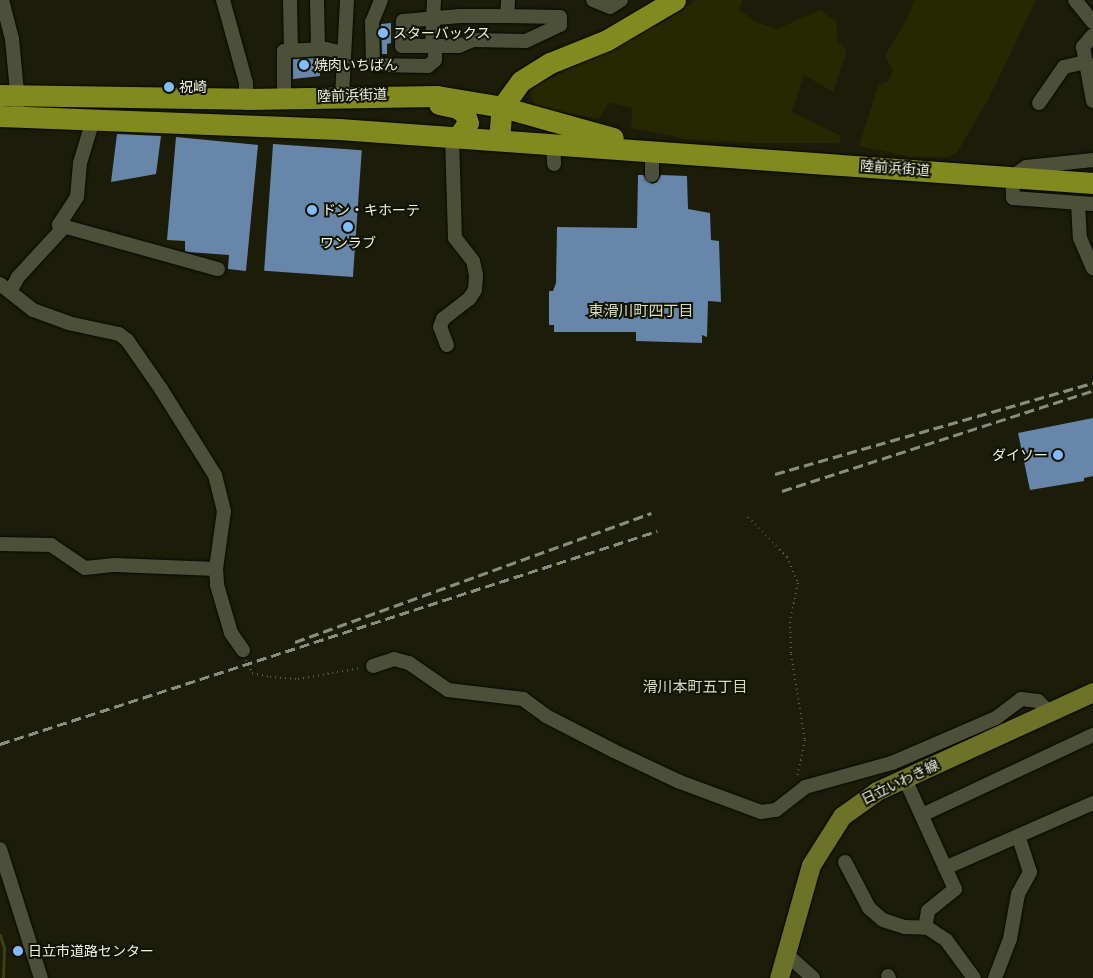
<!DOCTYPE html>
<html>
<head>
<meta charset="utf-8">
<style>
  body { margin:0 }
  #map { position:relative; width:1093px; height:978px; overflow:hidden; background:#1b1d08; font-family:Jost,"Noto Sans JP",sans-serif }
  div>[style] { position:absolute }
  .green>* { inset:0; background:#252800 }
  .stream>* { height:3px; margin:-1.5px; padding:0 1.5px; transform-origin:1.5px; border-radius:1.5px; background:#3c4013 }
  .building>* { inset:0; background:#6786aa; transform-origin:0 0 }
  .path>* { height:2px; margin-top:-1px; transform-origin:0; background:repeating-linear-gradient(90deg,#60624f 0 1px,transparent 0 5px) }
  .roads { filter:drop-shadow(0 0 1px #060700) drop-shadow(0 0 1px #060700) }
  .minor>* { height:14px; margin:-7px; padding:0 7px; transform-origin:7px; border-radius:7px; background:#4c5038 }
  .major>* { height:19px; margin:-9.5px; padding:0 9.5px; transform-origin:9.5px; border-radius:9.5px; background:#6c7329 }
  .highway>* { height:21px; margin:-10.5px; padding:0 10.5px; transform-origin:10.5px; border-radius:10.5px; background:#818a1f }
  .rail>* { height:3px; margin-top:-1.5px; transform-origin:0; background:repeating-linear-gradient(90deg,#8b8d7c 0 10px,transparent 0 15px) }
  .dots>* { width:14px; height:14px; translate:-50% -50%; box-sizing:border-box; border:2px solid #121402; border-radius:50% }
  span { translate:-50% -50%; white-space:nowrap; text-align:center; line-height:1.15; -webkit-text-stroke:4px #121402; paint-order:stroke }
  .poi-label { font-size:14px; color:#f0f2e4 }
  .left { translate:0 -50%; text-align:left }
  .right { translate:-100% -50%; text-align:right }
  .street-label { font-size:14px; color:#f0f2e4 }
  .neighbourhood-label { font-size:15px; color:#d8dcc1 }
</style>
</head>
<body>
<div id="map">
  <div class="green">
    <i style="clip-path:polygon(696px 0,742px 0,739px 9px,755px 22px,777px 29px,820px 10px,836px 22px,838px 41px,847px 50px,833px 92px,804px 75px,792px 112px,841px 136px,839px 143px,753px 143px,685px 139px,631px 128px,632px 108px,609px 102px,599px 119px,535px 107px,530px 91px,535px 86px,662px 23px)"></i>
    <i style="clip-path:polygon(914px 0,1036px 0,991px 94px,957px 153px,948px 157px,910px 157px,859px 146px,878px 86px,888px 81px,893px 71px,885px 55px,910px 14px)"></i>
  </div>
  <div class="stream">
    <i style="left:0;top:935px;width:14px;rotate:73deg"></i>
    <i style="left:4px;top:948px;width:30px;rotate:92deg"></i>
  </div>
  <div class="building">
    <i style="clip-path:polygon(391px 23px,391px 43px,387px 44px,387px 54px,382px 54px,381px 24px)"></i>
    <i style="clip-path:polygon(320px 58px,320px 76px,293px 79px,293px 59px)"></i>
    <i style="clip-path:polygon(117px 134px,161px 136px,156px 174px,111px 182px)"></i>
    <i style="clip-path:polygon(176px 137px,258px 145px,246px 271px,228px 269px,229px 255px,188px 252px,185px 251px,185px 241px,167px 240px)"></i>
    <i style="left:273px;top:144px;width:89px;height:127px;rotate:4deg"></i>
    <i style="clip-path:polygon(638px 175px,643px 175px,652px 184px,657px 182px,661px 175px,687px 176px,688px 209px,710px 213px,711px 240px,719px 241px,721px 302px,708px 301px,707px 337px,702px 335px,702px 343px,636px 341px,636px 332px,554px 332px,554px 325px,549px 325px,549px 291px,553px 291px,556px 283px,557px 227px,637px 228px)"></i>
    <i style="clip-path:polygon(1093px 418px,1093px 476px,1084px 478px,1084px 481px,1030px 490px,1018px 433px)"></i>
  </div>
  <div class="path">
    <i style="left:748px;top:517px;width:56px;rotate:45.7deg"></i>
    <i style="left:787px;top:557px;width:28px;rotate:67deg"></i>
    <i style="left:798px;top:583px;width:40px;rotate:102deg"></i>
    <i style="left:790px;top:622px;width:32px;rotate:88deg"></i>
    <i style="left:791px;top:654px;width:87px;rotate:80.8deg"></i>
    <i style="left:805px;top:740px;width:39px;rotate:102deg"></i>
    <i style="left:246px;top:660px;width:14px;rotate:65deg"></i>
    <i style="left:252px;top:673px;width:18px;rotate:13deg"></i>
    <i style="left:270px;top:677px;width:28px;rotate:4deg"></i>
    <i style="left:298px;top:679px;width:64px;rotate:-9.9deg"></i>
  </div>
  <div class="roads">
    <div class="minor">
      <i style="left:2px;top:0;width:40px;rotate:75.6deg"></i>
      <i style="left:12px;top:39px;width:64px;rotate:84.6deg"></i>
      <i style="left:223px;top:0;width:86px;rotate:74.5deg"></i>
      <i style="left:246px;top:83px;width:16px;rotate:90deg"></i>
      <i style="left:290px;top:0;width:50px;rotate:88.9deg"></i>
      <i style="left:317px;top:0;width:49px;rotate:88.8deg"></i>
      <i style="left:381px;top:0;width:24px;rotate:112deg"></i>
      <i style="left:372px;top:22px;width:40px;rotate:88.6deg"></i>
      <i style="left:373px;top:62px;width:5px;rotate:37deg"></i>
      <i style="left:377px;top:65px;width:51px;rotate:1.1deg"></i>
      <i style="left:428px;top:66px;width:9px;rotate:-41deg"></i>
      <i style="left:435px;top:60px;width:14px;rotate:-90deg"></i>
      <i style="left:593px;top:0;width:18px;rotate:22deg"></i>
      <i style="left:610px;top:7px;width:13px;rotate:-32deg"></i>
      <i style="left:1075px;top:0;width:28px;rotate:51deg"></i>
      <i style="left:460px;top:16px;width:47px"></i>
      <i style="left:507px;top:16px;width:53px;rotate:1.1deg"></i>
      <i style="left:560px;top:17px;width:8px;rotate:90deg"></i>
      <i style="left:560px;top:25px;width:38px;rotate:155deg"></i>
      <i style="left:525px;top:41px;width:52px;rotate:-178.9deg"></i>
      <i style="left:473px;top:40px;width:15px;rotate:157deg"></i>
      <i style="left:459px;top:46px;width:57px;rotate:180deg"></i>
      <i style="left:402px;top:46px;width:25px;rotate:-88deg"></i>
      <i style="left:403px;top:21px;width:57px;rotate:-5deg"></i>
      <i style="left:507px;top:16px;width:16px;rotate:-86deg"></i>
      <i style="left:1093px;top:35px;width:16px;rotate:130deg"></i>
      <i style="left:1083px;top:47px;width:55px;rotate:79.5deg"></i>
      <i style="left:432px;top:46px;width:46px;rotate:-87.5deg"></i>
      <i style="left:342px;top:96px;width:96px;rotate:-87deg"></i>
      <i style="left:284px;top:98px;width:47px;rotate:-90deg"></i>
      <i style="left:284px;top:51px;width:42px;rotate:-2.7deg"></i>
      <i style="left:326px;top:49px;width:18px;rotate:13deg"></i>
      <i style="left:1039px;top:103px;width:44px;rotate:-55.2deg"></i>
      <i style="left:1064px;top:67px;width:23px;rotate:-13deg"></i>
      <i style="left:93px;top:120px;width:45px;rotate:106.8deg"></i>
      <i style="left:80px;top:163px;width:34px;rotate:95deg"></i>
      <i style="left:77px;top:197px;width:33px;rotate:123deg"></i>
      <i style="left:59px;top:225px;width:165px;rotate:15.5deg"></i>
      <i style="left:553px;top:143px;width:21px;rotate:87deg"></i>
      <i style="left:1093px;top:160px;width:67px;rotate:174deg"></i>
      <i style="left:1026px;top:167px;width:17px;rotate:144deg"></i>
      <i style="left:1012px;top:177px;width:21px;rotate:87deg"></i>
      <i style="left:1013px;top:198px;width:80px;rotate:4.3deg"></i>
      <i style="left:652px;top:175px;width:23px;rotate:-90deg"></i>
      <i style="left:1078px;top:203px;width:35px;rotate:87deg"></i>
      <i style="left:1080px;top:238px;width:33px;rotate:67deg"></i>
      <i style="left:0;top:284px;width:42px;rotate:38.2deg"></i>
      <i style="left:33px;top:310px;width:37px;rotate:20deg"></i>
      <i style="left:68px;top:323px;width:52px;rotate:12.2deg"></i>
      <i style="left:119px;top:334px;width:10px;rotate:37deg"></i>
      <i style="left:127px;top:340px;width:60px;rotate:55.2deg"></i>
      <i style="left:161px;top:389px;width:102px;rotate:57.9deg"></i>
      <i style="left:215px;top:475px;width:37px;rotate:76deg"></i>
      <i style="left:224px;top:511px;width:59px;rotate:97.9deg"></i>
      <i style="left:216px;top:569px;width:16px;rotate:86deg"></i>
      <i style="left:217px;top:585px;width:50px;rotate:73.7deg"></i>
      <i style="left:231px;top:633px;width:21px;rotate:55deg"></i>
      <i style="left:10px;top:292px;width:17px;rotate:-62deg"></i>
      <i style="left:18px;top:277px;width:68px;rotate:-47.4deg"></i>
      <i style="left:447px;top:345px;width:19px;rotate:-111deg"></i>
      <i style="left:440px;top:327px;width:9px;rotate:-69deg"></i>
      <i style="left:443px;top:319px;width:33px;rotate:-38deg"></i>
      <i style="left:469px;top:299px;width:11px;rotate:-56deg"></i>
      <i style="left:475px;top:290px;width:15px;rotate:-86deg"></i>
      <i style="left:476px;top:275px;width:14px;rotate:-102deg"></i>
      <i style="left:473px;top:261px;width:29px;rotate:-128deg"></i>
      <i style="left:455px;top:238px;width:102px;rotate:-91.7deg"></i>
      <i style="left:0;top:544px;width:51px;rotate:1.1deg"></i>
      <i style="left:51px;top:545px;width:41px;rotate:34.1deg"></i>
      <i style="left:85px;top:568px;width:30px;rotate:-6deg"></i>
      <i style="left:115px;top:565px;width:101px;rotate:2.3deg"></i>
      <i style="left:373px;top:666px;width:22px;rotate:-18deg"></i>
      <i style="left:394px;top:659px;width:16px;rotate:15deg"></i>
      <i style="left:409px;top:663px;width:47px;rotate:34.7deg"></i>
      <i style="left:448px;top:690px;width:76px;rotate:6.8deg"></i>
      <i style="left:523px;top:699px;width:29px;rotate:36deg"></i>
      <i style="left:546px;top:716px;width:76px;rotate:27.2deg"></i>
      <i style="left:614px;top:751px;width:73px;rotate:25.2deg"></i>
      <i style="left:680px;top:782px;width:86px;rotate:20.3deg"></i>
      <i style="left:761px;top:812px;width:15px;rotate:-8deg"></i>
      <i style="left:776px;top:810px;width:37px;rotate:-38deg"></i>
      <i style="left:805px;top:787px;width:90px;rotate:-15.4deg"></i>
      <i style="left:892px;top:763px;width:113px;rotate:-23.4deg"></i>
      <i style="left:996px;top:718px;width:31px;rotate:-37deg"></i>
      <i style="left:1021px;top:699px;width:17px;rotate:7deg"></i>
      <i style="left:1038px;top:701px;width:16px;rotate:45deg"></i>
      <i style="left:905px;top:779px;width:121px;rotate:65.6deg"></i>
      <i style="left:955px;top:889px;width:35px;rotate:141deg"></i>
      <i style="left:928px;top:911px;width:17px;rotate:100deg"></i>
      <i style="left:922px;top:815px;width:189px;rotate:-25.1deg"></i>
      <i style="left:0;top:849px;width:135px;rotate:72.4deg"></i>
      <i style="left:845px;top:862px;width:52px;rotate:62.4deg"></i>
      <i style="left:869px;top:908px;width:18px;rotate:41deg"></i>
      <i style="left:883px;top:920px;width:23px;rotate:18deg"></i>
      <i style="left:905px;top:927px;width:23px;rotate:2deg"></i>
      <i style="left:928px;top:928px;width:22px;rotate:34deg"></i>
      <i style="left:946px;top:940px;width:47px;rotate:53.6deg"></i>
      <i style="left:945px;top:868px;width:162px;rotate:-23.7deg"></i>
      <i style="left:785px;top:958px;width:8px;rotate:14deg"></i>
      <i style="left:793px;top:960px;width:27px;rotate:42deg"></i>
      <i style="left:888px;top:976px;width:2px;rotate:63deg"></i>
      <i style="left:995px;top:978px;width:42px;rotate:-69deg"></i>
      <i style="left:1010px;top:939px;width:46px;rotate:-79.9deg"></i>
      <i style="left:1018px;top:894px;width:25px;rotate:-61deg"></i>
      <i style="left:1030px;top:872px;width:38px;rotate:-108deg"></i>
    </div>
    <div class="major">
      <i style="left:779px;top:978px;width:117px;rotate:-74.2deg"></i>
      <i style="left:811px;top:865px;width:58px;rotate:-57.7deg"></i>
      <i style="left:842px;top:816px;width:43px;rotate:-35.5deg"></i>
      <i style="left:877px;top:791px;width:238px;rotate:-24.6deg"></i>
    </div>
    <div class="highway">
      <i style="left:0;top:95px;width:246px;rotate:0.9deg"></i>
      <i style="left:246px;top:99px;width:191px;rotate:-0.9deg"></i>
      <i style="left:437px;top:96px;width:66px;rotate:9.6deg"></i>
      <i style="left:502px;top:107px;width:115px;rotate:15.6deg"></i>
      <i style="left:439px;top:104px;width:19px;rotate:12deg"></i>
      <i style="left:458px;top:108px;width:9px;rotate:41deg"></i>
      <i style="left:465px;top:114px;width:9px;rotate:72deg"></i>
      <i style="left:468px;top:123px;width:17px;rotate:126deg"></i>
      <i style="left:0;top:116px;width:339px;rotate:2.2deg"></i>
      <i style="left:339px;top:129px;width:756px;rotate:4.1deg"></i>
      <i style="left:499px;top:139px;width:32px;rotate:-85deg"></i>
      <i style="left:502px;top:107px;width:32px;rotate:-54deg"></i>
      <i style="left:521px;top:81px;width:34px;rotate:-32deg"></i>
      <i style="left:550px;top:63px;width:61px;rotate:-22deg"></i>
      <i style="left:607px;top:40px;width:79px;rotate:-30.5deg"></i>
    </div>
  </div>
  <div class="rail">
    <i style="left:775px;top:474px;width:331px;rotate:-16deg"></i>
    <i style="left:782px;top:491px;width:325px;rotate:-17.9deg"></i>
    <i style="left:295px;top:642px;width:379px;rotate:-19.9deg"></i>
    <i style="left:0;top:744px;width:691px;rotate:-17.96deg"></i>
  </div>
  <div class="dots">
    <i style="left:383px;top:33px;background:#84bcfb"></i>
    <i style="left:304px;top:65px;background:#84bcfb"></i>
    <i style="left:169px;top:87px;background:#84bcfb"></i>
    <i style="left:312px;top:210px;background:#84bcfb"></i>
    <i style="left:348px;top:227px;background:#84bcfb"></i>
    <i style="left:1058px;top:455px;background:#84bcfb"></i>
    <i style="left:18px;top:951px;background:#84bcfb"></i>
  </div>
  <div class="poi-label">
    <span class="left" style="left:393px;top:33px">スターバックス</span>
    <span class="left" style="left:314px;top:65px">焼肉いちばん</span>
    <span class="left" style="left:179px;top:87px">祝崎</span>
    <span class="left" style="left:322px;top:210px">ドン・キホーテ</span>
    <span style="left:348px;top:243px">ワンラブ</span>
    <span class="right" style="left:1048px;top:455px">ダイソー</span>
    <span class="left" style="left:28px;top:951px">日立市道路センター</span>
  </div>
  <div class="street-label">
    <span style="left:352px;top:95px;rotate:-2deg">陸前浜街道</span>
    <span style="left:895px;top:168px;rotate:4deg">陸前浜街道</span>
    <span style="left:900px;top:782px;rotate:-26deg">日立いわき線</span>
  </div>
  <div class="neighbourhood-label">
    <span style="left:641px;top:312px">東滑川町四丁目</span>
    <span style="left:695px;top:688px">滑川本町五丁目</span>
  </div>
</div>
</body>
</html>
